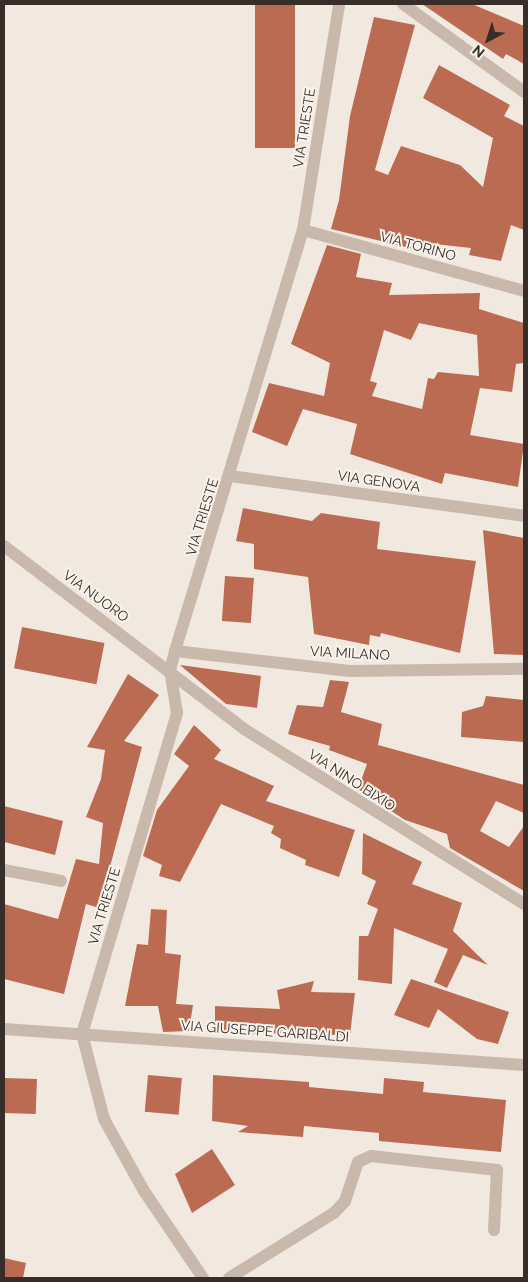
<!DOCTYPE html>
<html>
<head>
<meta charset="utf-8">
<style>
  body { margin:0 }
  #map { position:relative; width:528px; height:1282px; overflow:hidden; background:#f1e9e0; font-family:Raleway,sans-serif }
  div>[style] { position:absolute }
  .building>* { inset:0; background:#bc6b53; transform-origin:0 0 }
  .minor>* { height:12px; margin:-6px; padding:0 6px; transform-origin:6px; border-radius:6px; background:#c8b9ac }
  span { translate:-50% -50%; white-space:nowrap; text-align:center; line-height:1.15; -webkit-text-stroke:4px #f9f3ec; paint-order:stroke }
  .street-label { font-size:14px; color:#372e2a }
  .frame { position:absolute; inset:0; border:5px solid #372e2a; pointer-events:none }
  .north { position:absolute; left:463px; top:15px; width:50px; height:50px; -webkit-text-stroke:4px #f9f3ec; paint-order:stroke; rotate:220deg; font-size:14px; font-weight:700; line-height:20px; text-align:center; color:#372e2a }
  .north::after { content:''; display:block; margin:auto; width:18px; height:22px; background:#372e2a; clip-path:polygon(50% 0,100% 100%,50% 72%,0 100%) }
</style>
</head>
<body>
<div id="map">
  <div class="building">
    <i style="left:255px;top:4px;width:40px;height:144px"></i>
    <i style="clip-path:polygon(422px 4px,472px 4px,524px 26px,524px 64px,506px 54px,503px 59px)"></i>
    <i style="clip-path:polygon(374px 17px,415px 25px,375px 170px,388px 175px,401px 146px,460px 165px,483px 187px,493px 138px,423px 98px,439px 65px,510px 105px,504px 116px,524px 126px,524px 230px,511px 225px,501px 261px,469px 255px,471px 248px,416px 242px,414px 249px,331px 229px,339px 200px,350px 116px)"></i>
    <i style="clip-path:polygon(evenodd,327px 245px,361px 254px,356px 277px,392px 283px,389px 295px,480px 293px,479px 309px,524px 323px,524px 363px,516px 364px,512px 392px,480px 388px,470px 435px,524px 444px,518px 487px,445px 473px,442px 484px,350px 454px,357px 424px,303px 409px,287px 446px,252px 432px,269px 383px,324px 396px,330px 363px,291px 344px,327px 245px,419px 323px,477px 335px,479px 376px,438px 372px,434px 379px,428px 378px,422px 409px,372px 396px,377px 383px,370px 381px,384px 330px,411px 340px,419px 323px)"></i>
    <i style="clip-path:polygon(243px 508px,312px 521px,321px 513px,380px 522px,377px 549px,476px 561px,460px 653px,381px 633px,380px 637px,370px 635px,369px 645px,314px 634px,308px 577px,254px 569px,254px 544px,236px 541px)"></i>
    <i style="clip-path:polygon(483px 530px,524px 538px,524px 655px,494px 654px)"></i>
    <i style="left:225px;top:576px;width:29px;height:45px;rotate:4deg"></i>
    <i style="left:22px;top:627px;width:84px;height:42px;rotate:11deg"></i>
    <i style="clip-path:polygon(180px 665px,261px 676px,257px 708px,226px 704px)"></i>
    <i style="clip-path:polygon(128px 674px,159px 695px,124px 741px,142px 747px,99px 908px,86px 904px,64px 994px,4px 979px,4px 904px,58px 919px,76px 859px,99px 864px,103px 823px,86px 817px,101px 779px,105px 750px,87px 747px)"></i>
    <i style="clip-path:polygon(330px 680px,349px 682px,341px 712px,382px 724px,378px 745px,524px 785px,524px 813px,496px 801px,480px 831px,509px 847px,524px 826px,524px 891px,450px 848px,447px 834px,405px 820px,358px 789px,367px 764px,329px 750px,330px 746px,288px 734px,297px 705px,323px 707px)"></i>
    <i style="clip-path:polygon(486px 696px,524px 700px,524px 742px,461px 737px,462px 712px,483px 706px)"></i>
    <i style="clip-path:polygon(194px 725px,221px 750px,214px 759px,274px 786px,266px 801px,355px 830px,339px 877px,305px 865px,306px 860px,280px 848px,281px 839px,271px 833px,274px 826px,221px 804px,180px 882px,159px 876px,162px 865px,143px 856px,157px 810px,189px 766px,174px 754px)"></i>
    <i style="clip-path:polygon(4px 806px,63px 821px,55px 855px,4px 842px)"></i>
    <i style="clip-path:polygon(363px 833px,422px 862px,412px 884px,462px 903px,453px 931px,488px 965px,463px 955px,447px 988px,434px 982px,448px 949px,394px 928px,392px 984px,358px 980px,359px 936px,368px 936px,378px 909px,367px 904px,376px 881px,362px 874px)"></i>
    <i style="clip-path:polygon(151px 909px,167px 910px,165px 953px,181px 955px,176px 1004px,193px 1005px,189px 1031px,163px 1032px,158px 1006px,125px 1006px,137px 944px,148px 945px)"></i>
    <i style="clip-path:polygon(411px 979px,509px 1012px,498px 1044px,477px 1039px,438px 1009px,429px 1028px,394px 1015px)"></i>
    <i style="clip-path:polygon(314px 981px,311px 992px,355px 993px,350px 1035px,215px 1033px,215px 1006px,280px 1009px,277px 990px)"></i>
    <i style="left:148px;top:1075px;width:34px;height:37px;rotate:5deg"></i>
    <i style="clip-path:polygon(213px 1075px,309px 1082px,309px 1087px,383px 1094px,384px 1078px,424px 1082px,423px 1092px,506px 1100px,501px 1152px,379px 1141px,379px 1133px,304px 1126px,303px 1137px,238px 1132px,248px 1126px,212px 1121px)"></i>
    <i style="left:5px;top:1078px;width:32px;height:35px;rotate:2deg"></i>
    <i style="clip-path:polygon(212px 1149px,235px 1185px,192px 1213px,175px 1174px)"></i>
    <i style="clip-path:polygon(4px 1258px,26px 1263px,23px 1278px,4px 1278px)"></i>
  </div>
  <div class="minor">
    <i style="left:403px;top:4px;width:150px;rotate:36deg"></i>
    <i style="left:303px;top:230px;width:229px;rotate:15.4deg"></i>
    <i style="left:230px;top:476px;width:297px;rotate:7.7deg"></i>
    <i style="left:4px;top:546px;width:302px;rotate:37.3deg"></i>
    <i style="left:244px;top:729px;width:330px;rotate:32deg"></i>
    <i style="left:175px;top:651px;width:176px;rotate:6.5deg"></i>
    <i style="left:350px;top:671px;width:174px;rotate:-0.7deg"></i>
    <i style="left:4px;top:870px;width:58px;rotate:10.9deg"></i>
    <i style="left:4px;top:1029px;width:521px;rotate:3.96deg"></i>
    <i style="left:203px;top:1278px;width:105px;rotate:-124.1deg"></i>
    <i style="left:144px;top:1191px;width:82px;rotate:-119.1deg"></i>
    <i style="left:104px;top:1119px;width:88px;rotate:-104.5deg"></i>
    <i style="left:82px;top:1034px;width:335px;rotate:-73.5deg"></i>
    <i style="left:177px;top:713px;width:44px;rotate:-99.2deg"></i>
    <i style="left:170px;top:670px;width:20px;rotate:-75deg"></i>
    <i style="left:175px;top:651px;width:440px;rotate:-73.1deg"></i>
    <i style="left:303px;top:230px;width:229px;rotate:-80.9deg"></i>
    <i style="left:229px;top:1278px;width:123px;rotate:-31.8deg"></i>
    <i style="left:334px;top:1213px;width:16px;rotate:-47deg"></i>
    <i style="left:345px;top:1201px;width:41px;rotate:-71.6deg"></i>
    <i style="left:358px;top:1162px;width:14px;rotate:-25deg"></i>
    <i style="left:371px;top:1156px;width:127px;rotate:6.3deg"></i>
    <i style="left:497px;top:1170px;width:60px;rotate:92.9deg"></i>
  </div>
  <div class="street-label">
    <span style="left:304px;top:128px;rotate:-81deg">VIA TRIESTE</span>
    <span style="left:418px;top:246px;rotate:15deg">VIA TORINO</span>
    <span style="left:379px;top:481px;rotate:8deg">VIA GENOVA</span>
    <span style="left:202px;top:517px;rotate:-73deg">VIA TRIESTE</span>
    <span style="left:96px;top:596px;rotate:36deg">VIA NUORO</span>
    <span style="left:350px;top:653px;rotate:3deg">VIA MILANO</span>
    <span style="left:352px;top:780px;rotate:33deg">VIA NINO BIXIO</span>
    <span style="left:104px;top:906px;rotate:-73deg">VIA TRIESTE</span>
    <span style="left:265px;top:1031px;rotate:4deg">VIA GIUSEPPE GARIBALDI</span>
  </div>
  <div class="frame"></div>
  <div class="north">N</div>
</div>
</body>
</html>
